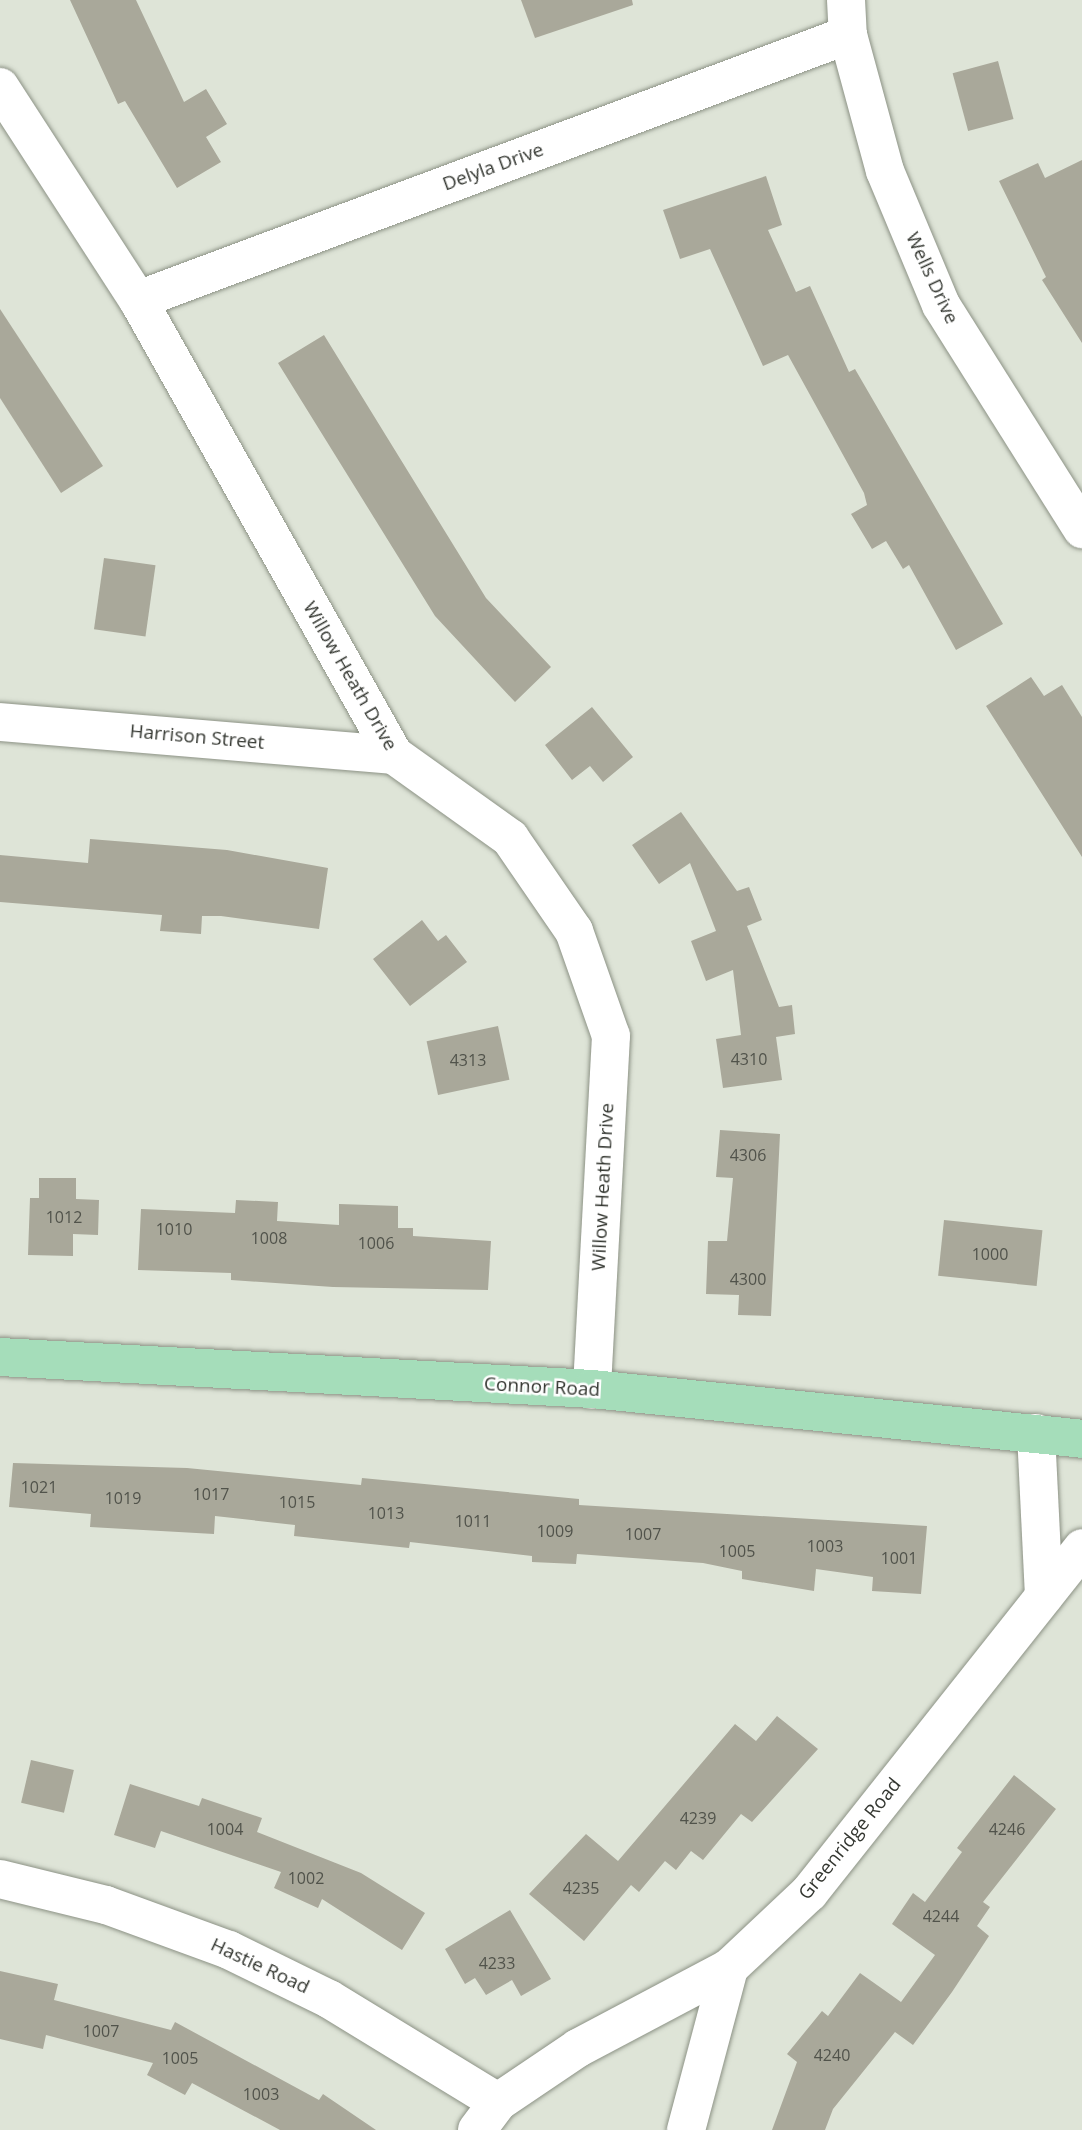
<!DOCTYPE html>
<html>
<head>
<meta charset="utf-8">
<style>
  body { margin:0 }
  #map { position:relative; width:1082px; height:2130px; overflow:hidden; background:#dee4d7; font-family:"Open Sans",sans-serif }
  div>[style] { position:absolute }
  .building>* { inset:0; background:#a9a89a; transform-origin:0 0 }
  .roads { filter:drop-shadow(0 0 2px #8c9285) drop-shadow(0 0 2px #8c9285) }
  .minor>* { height:38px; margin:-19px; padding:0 19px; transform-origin:19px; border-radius:19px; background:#fff }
  .major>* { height:38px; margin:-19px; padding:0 19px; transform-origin:19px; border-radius:19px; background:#a5ddba }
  span { translate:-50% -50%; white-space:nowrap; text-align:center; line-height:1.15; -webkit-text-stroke:5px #fff; paint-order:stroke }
  .number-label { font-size:16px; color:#51534b }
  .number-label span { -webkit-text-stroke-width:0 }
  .street-label { font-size:19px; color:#343731 }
</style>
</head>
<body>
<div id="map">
  <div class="building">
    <i style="clip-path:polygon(70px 0,136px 0,184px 102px,206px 89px,227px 124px,206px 137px,221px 162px,177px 188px,125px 101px,118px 104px)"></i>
    <i style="clip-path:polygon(521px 0,632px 0,633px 5px,535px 38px)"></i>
    <i style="left:998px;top:61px;width:60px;height:47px;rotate:75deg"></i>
    <i style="clip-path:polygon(1082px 160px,1082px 343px,1042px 280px,1046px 277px,999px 181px,1038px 163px,1045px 178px)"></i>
    <i style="clip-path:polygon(766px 176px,782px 225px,768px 230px,796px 292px,810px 286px,849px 372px,855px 369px,1003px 624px,956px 650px,909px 565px,903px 569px,886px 541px,872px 549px,851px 514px,867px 505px,864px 493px,788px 355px,763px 366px,710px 249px,680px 259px,663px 210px)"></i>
    <i style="clip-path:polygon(0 309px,103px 466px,61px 493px,0 398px)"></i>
    <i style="clip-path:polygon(324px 335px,486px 598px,551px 667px,515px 702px,435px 616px,278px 363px)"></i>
    <i style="left:104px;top:558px;width:52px;height:72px;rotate:8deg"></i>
    <i style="clip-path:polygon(1031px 677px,1044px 696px,1062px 685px,1082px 717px,1082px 857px,986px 706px)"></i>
    <i style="clip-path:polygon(592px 707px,633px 757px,603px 782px,590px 766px,572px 780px,545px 745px)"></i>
    <i style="clip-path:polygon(681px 812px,737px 891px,749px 887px,762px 920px,747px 926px,779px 1007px,792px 1005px,795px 1034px,776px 1037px,782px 1080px,723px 1088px,716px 1039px,741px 1035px,733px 970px,706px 981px,691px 941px,716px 931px,690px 863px,659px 884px,632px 845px)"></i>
    <i style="clip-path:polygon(90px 839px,227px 850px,328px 868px,319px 929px,221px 916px,202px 916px,201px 934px,160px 931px,162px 915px,0 902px,0 855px,88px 863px)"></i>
    <i style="clip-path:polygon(422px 920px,438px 941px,446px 935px,467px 962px,410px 1006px,373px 959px)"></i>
    <i style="left:498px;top:1026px;width:55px;height:73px;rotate:78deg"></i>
    <i style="clip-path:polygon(720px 1130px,780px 1134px,771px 1316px,738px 1315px,739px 1295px,706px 1294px,708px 1241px,727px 1241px,733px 1178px,716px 1177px)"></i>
    <i style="clip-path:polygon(39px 1178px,76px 1178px,76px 1199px,99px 1200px,98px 1235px,73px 1234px,73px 1256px,28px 1255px,30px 1198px,39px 1198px)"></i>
    <i style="clip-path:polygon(236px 1200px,278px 1202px,277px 1221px,339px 1225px,339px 1204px,398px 1206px,398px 1228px,413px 1228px,413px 1236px,491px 1241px,488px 1290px,333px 1287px,231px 1280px,231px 1273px,138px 1270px,141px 1209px,235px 1213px)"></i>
    <i style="left:944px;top:1220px;width:99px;height:56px;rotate:6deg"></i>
    <i style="clip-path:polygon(13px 1463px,187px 1468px,361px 1485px,362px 1478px,579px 1499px,579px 1505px,927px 1526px,921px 1594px,872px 1591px,873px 1577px,816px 1569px,814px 1591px,742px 1579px,742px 1571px,703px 1563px,577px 1554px,576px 1564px,532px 1562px,532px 1556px,410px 1542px,409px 1548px,294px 1536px,295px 1525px,215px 1516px,214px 1534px,90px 1527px,91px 1514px,9px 1507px)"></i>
    <i style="clip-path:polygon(777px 1716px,818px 1749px,752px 1822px,741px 1814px,703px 1860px,691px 1851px,676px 1870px,665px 1861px,639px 1892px,631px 1885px,584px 1941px,529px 1894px,586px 1834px,618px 1861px,735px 1724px,756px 1741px)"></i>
    <i style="left:31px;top:1760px;width:44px;height:44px;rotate:13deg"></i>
    <i style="clip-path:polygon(1014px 1775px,1056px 1809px,983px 1902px,990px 1907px,977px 1926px,989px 1936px,952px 1992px,913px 2045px,895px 2032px,833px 2109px,825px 2130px,772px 2130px,797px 2062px,787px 2054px,822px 2011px,828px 2016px,860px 1973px,901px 2002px,935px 1955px,892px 1924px,913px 1893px,925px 1902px,962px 1852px,957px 1848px)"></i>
    <i style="clip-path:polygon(130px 1784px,199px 1806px,202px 1798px,262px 1818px,257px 1832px,361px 1873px,425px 1913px,402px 1950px,322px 1899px,318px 1908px,274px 1888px,281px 1872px,161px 1831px,155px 1848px,114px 1835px)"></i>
    <i style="clip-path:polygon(510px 1910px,551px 1979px,521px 1996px,512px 1980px,486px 1995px,475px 1978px,465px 1984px,445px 1949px)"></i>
    <i style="clip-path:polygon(0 1971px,58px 1984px,54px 2000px,171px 2030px,175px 2022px,319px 2100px,323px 2094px,376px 2130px,280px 2130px,192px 2083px,185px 2095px,147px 2075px,153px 2063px,46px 2035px,43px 2049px,0 2039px)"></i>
  </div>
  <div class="roads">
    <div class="minor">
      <i style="left:846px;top:0;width:35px;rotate:87deg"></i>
      <i style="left:848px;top:35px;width:141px;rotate:74.8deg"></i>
      <i style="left:885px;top:171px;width:145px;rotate:67.3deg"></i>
      <i style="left:941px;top:305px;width:265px;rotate:57.8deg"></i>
      <i style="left:0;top:87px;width:254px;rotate:57.1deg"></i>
      <i style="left:138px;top:300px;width:522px;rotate:60.64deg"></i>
      <i style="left:394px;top:755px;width:143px;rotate:35.6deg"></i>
      <i style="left:510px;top:838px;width:113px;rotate:55.5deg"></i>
      <i style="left:574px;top:931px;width:111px;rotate:70.6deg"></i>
      <i style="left:611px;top:1036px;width:354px;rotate:93.1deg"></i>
      <i style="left:138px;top:300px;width:758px;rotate:-20.47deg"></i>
      <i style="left:0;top:722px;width:395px;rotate:4.8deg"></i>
      <i style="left:1036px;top:1433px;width:163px;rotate:87.2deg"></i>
      <i style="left:0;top:1879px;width:109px;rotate:13.8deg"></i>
      <i style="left:106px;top:1905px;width:131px;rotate:20.1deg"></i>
      <i style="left:229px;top:1950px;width:111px;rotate:26.1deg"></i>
      <i style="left:329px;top:1999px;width:198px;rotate:31.4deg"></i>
      <i style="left:477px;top:2130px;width:35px;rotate:-53deg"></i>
      <i style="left:498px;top:2102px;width:97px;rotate:-34deg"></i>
      <i style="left:578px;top:2048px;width:171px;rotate:-27.9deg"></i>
      <i style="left:729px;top:1968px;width:110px;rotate:-43.2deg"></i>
      <i style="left:809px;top:1893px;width:440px;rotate:-51.6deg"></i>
      <i style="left:686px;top:2130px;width:168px;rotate:-75.1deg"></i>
    </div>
    <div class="major">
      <i style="left:0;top:1357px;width:593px;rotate:3.09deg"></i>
      <i style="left:592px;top:1389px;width:493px;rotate:5.8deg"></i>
    </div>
  </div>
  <div class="number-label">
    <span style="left:749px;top:1059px">4310</span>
    <span style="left:468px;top:1060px">4313</span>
    <span style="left:748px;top:1155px">4306</span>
    <span style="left:64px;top:1217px">1012</span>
    <span style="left:174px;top:1229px">1010</span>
    <span style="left:269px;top:1238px">1008</span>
    <span style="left:376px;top:1243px">1006</span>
    <span style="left:990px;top:1254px">1000</span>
    <span style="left:748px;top:1279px">4300</span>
    <span style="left:39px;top:1487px">1021</span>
    <span style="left:211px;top:1494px">1017</span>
    <span style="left:123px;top:1498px">1019</span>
    <span style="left:297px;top:1502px">1015</span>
    <span style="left:386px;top:1513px">1013</span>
    <span style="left:473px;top:1521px">1011</span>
    <span style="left:555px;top:1531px">1009</span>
    <span style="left:643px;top:1534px">1007</span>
    <span style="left:825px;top:1546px">1003</span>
    <span style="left:737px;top:1551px">1005</span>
    <span style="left:899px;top:1558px">1001</span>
    <span style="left:698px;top:1818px">4239</span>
    <span style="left:225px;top:1829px">1004</span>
    <span style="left:1007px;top:1829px">4246</span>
    <span style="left:306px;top:1878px">1002</span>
    <span style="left:581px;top:1888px">4235</span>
    <span style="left:941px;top:1916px">4244</span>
    <span style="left:497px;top:1963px">4233</span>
    <span style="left:101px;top:2031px">1007</span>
    <span style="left:832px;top:2055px">4240</span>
    <span style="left:180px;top:2058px">1005</span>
    <span style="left:261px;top:2094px">1003</span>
  </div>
  <div class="street-label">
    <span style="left:493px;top:167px;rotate:-20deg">Delyla Drive</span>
    <span style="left:932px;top:278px;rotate:65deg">Wells Drive</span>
    <span style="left:350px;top:676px;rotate:60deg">Willow Heath Drive</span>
    <span style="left:197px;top:737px;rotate:5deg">Harrison Street</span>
    <span style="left:603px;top:1187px;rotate:-87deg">Willow Heath Drive</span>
    <span style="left:542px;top:1387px;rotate:3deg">Connor Road</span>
    <span style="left:850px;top:1839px;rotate:-51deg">Greenridge Road</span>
    <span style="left:260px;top:1966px;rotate:25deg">Hastie Road</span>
  </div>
</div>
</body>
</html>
